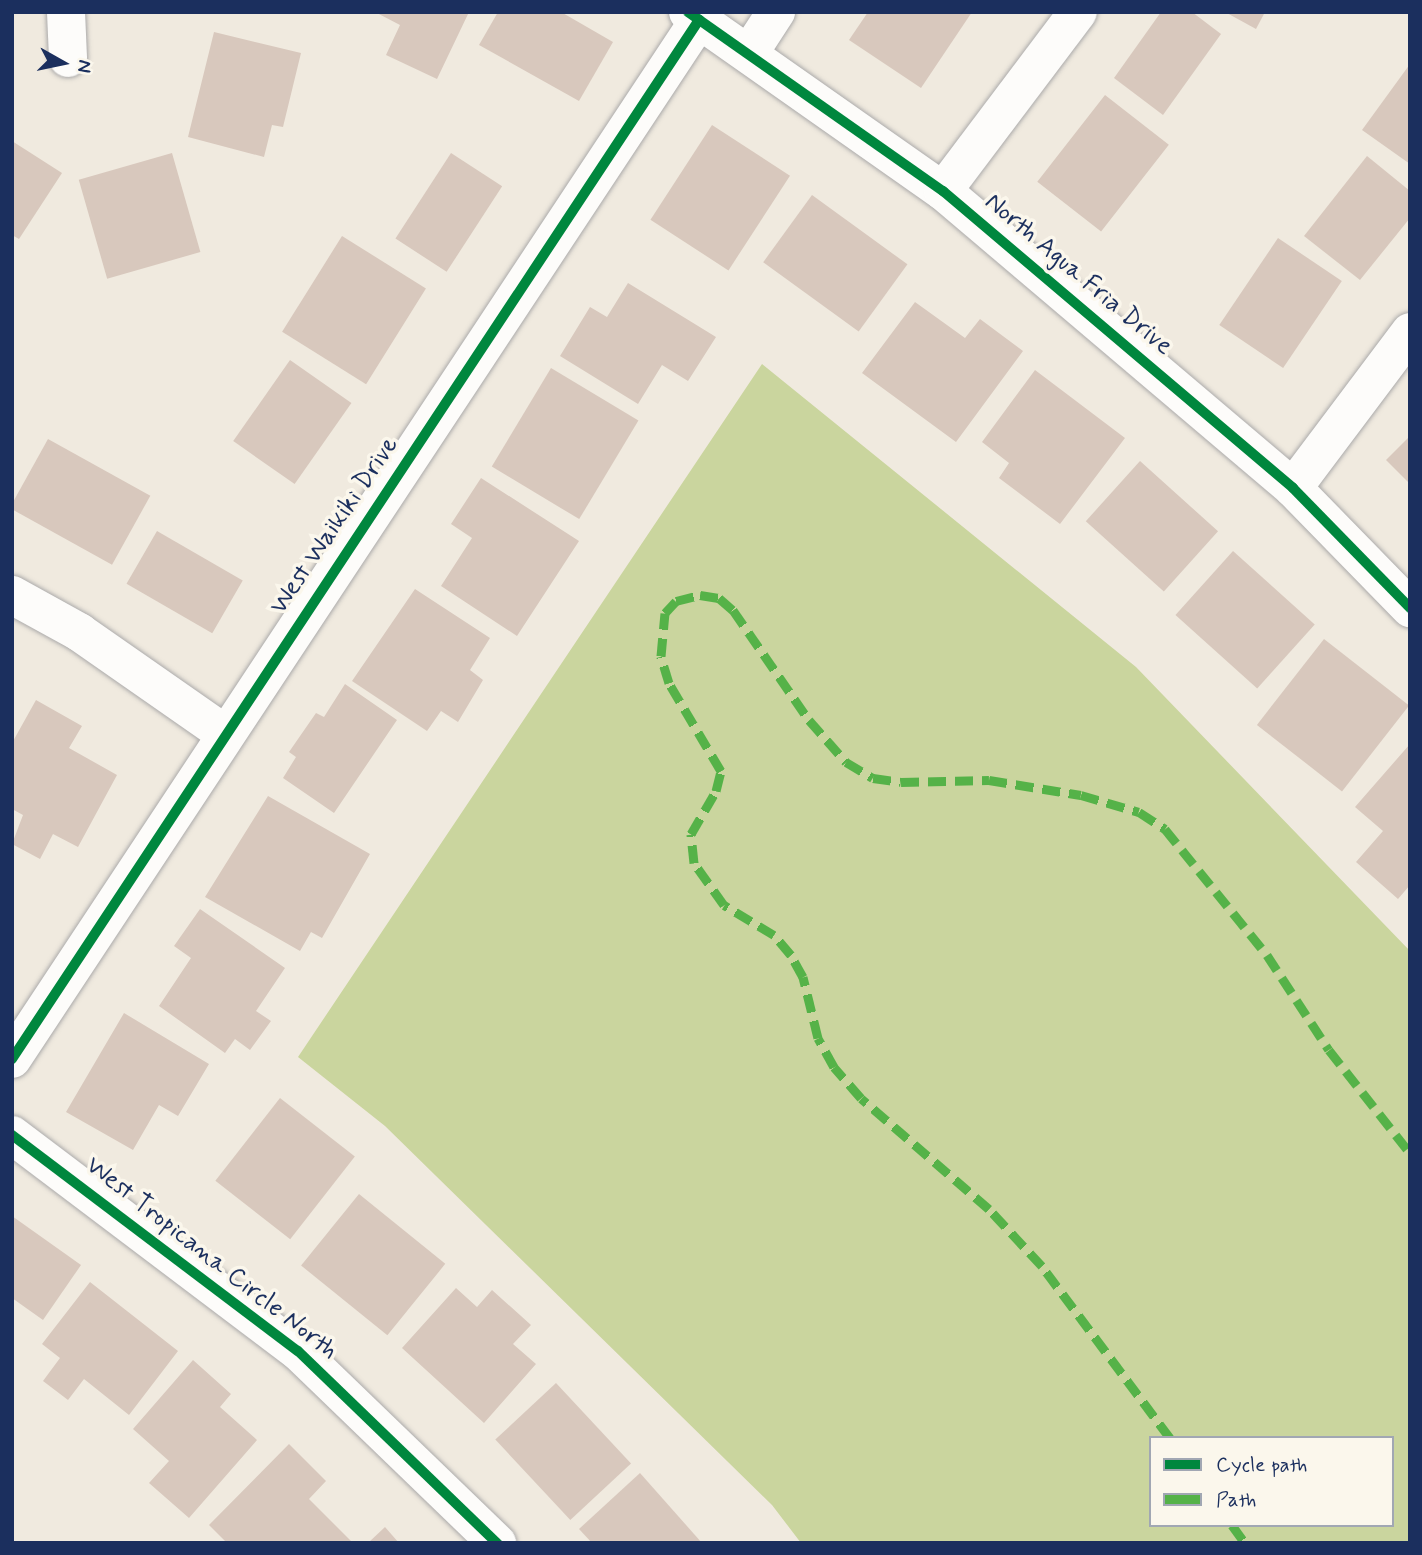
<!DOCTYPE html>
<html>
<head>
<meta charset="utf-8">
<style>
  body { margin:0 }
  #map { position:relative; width:1422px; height:1555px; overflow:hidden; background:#f0eadf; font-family:Mynerve,sans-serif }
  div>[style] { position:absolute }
  .green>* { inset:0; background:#cad59e }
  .building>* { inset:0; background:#d8c8bd; transform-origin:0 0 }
  .roads { filter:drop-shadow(0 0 2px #abaaaa) drop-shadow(0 0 2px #abaaaa) }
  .minor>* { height:38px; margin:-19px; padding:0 19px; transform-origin:19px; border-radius:19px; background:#fdfcfa }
  .quiet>* { height:9px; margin-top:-4.5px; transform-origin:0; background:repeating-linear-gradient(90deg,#55b248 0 18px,transparent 0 27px) }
  .cycleway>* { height:10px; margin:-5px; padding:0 5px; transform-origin:5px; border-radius:5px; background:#00873e }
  span { translate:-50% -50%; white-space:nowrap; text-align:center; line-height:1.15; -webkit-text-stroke:7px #fbf7ec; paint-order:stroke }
  .street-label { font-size:26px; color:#1b2f5e }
  .frame { position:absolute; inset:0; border:14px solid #1b2f5e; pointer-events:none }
  .legend { position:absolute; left:1149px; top:1436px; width:245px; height:91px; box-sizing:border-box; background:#fbf7ec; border:2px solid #a1a7b3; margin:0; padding:9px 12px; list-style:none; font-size:21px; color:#1b2f5e }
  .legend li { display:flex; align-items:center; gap:14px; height:35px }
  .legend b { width:35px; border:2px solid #a1a7b3 }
  .north { position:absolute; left:28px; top:28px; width:70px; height:70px; -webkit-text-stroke:5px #fbf7ec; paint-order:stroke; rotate:99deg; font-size:19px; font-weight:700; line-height:28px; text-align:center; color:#1b2f5e }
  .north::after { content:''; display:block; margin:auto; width:24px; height:32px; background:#1b2f5e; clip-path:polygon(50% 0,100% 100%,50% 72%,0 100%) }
</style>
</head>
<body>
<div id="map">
  <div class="green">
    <i style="clip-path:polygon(evenodd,762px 364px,1136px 667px,1410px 951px,1410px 1543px,801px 1543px,772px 1505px,385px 1126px,298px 1057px,762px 364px,1151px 1438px,1392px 1438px,1392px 1525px,1151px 1525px,1151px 1438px)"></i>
  </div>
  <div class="building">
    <i style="clip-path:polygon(375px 12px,469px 12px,437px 79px,386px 55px,400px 25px)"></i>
    <i style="clip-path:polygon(498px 12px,561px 12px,613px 42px,579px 101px,479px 45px)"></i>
    <i style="clip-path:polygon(868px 12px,972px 12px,921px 88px,849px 40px)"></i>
    <i style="clip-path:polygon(1161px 12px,1192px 12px,1221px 34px,1163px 115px,1114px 78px)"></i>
    <i style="clip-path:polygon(1225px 12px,1265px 12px,1256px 29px)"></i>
    <i style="clip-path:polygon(214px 32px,301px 53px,283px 127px,272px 125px,264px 157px,188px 137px)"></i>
    <i style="clip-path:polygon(1410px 64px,1410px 164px,1362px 130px)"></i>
    <i style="left:1105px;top:95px;width:81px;height:110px;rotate:38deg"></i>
    <i style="left:712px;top:125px;width:93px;height:113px;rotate:33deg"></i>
    <i style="clip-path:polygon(12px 141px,62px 173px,19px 239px,12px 235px)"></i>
    <i style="left:172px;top:153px;width:103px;height:97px;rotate:74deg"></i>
    <i style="left:451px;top:153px;width:61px;height:102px;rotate:33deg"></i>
    <i style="clip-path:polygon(1367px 156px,1410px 191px,1410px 218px,1360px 280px,1304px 236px)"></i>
    <i style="left:812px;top:195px;width:118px;height:83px;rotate:36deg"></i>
    <i style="left:342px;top:236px;width:99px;height:113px;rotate:32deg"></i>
    <i style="left:1278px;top:238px;width:77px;height:105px;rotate:34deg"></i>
    <i style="clip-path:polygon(628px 283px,716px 337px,688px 381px,662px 365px,638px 404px,560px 356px,590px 307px,607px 317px)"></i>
    <i style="clip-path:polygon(915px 302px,965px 338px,980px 319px,1023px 351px,956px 442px,862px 373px)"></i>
    <i style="left:290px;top:360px;width:75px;height:99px;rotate:35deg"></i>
    <i style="left:551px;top:368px;width:102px;height:115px;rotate:31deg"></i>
    <i style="clip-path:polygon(1035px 370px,1125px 438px,1060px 524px,999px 478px,1009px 463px,982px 442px)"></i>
    <i style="clip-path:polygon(1410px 436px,1410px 484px,1386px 460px)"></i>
    <i style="left:48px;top:439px;width:117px;height:79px;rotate:29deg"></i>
    <i style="left:1140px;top:461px;width:105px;height:81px;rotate:42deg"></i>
    <i style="clip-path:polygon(481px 478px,579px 541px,517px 636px,441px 586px,472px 538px,451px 524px)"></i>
    <i style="left:157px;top:531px;width:99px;height:61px;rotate:30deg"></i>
    <i style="left:1233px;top:551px;width:110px;height:86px;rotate:42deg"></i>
    <i style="clip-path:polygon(415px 589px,490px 638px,470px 670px,483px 680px,458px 722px,441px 711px,427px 731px,352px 681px)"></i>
    <i style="left:1324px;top:639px;width:108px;height:109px;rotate:38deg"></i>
    <i style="clip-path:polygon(345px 684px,397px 720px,334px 813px,283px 778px,296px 757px,289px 752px,316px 713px,324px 717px)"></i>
    <i style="clip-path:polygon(36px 700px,82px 726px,69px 748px,117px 775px,78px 847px,53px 834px,40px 859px,12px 844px,23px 815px,12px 809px,12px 743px)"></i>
    <i style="clip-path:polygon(1410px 744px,1410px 885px,1398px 899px,1356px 862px,1383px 831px,1355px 807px)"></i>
    <i style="clip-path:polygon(268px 796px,370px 854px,322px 938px,311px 932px,300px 951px,205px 897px)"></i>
    <i style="clip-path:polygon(200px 909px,285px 968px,256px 1011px,271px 1021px,250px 1050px,235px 1039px,225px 1053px,159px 1006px,191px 958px,174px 946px)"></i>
    <i style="clip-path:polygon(124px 1013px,209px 1064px,178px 1116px,159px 1105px,133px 1150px,66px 1112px)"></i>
    <i style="left:280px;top:1098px;width:95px;height:105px;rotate:38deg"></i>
    <i style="left:359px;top:1194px;width:111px;height:92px;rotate:39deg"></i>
    <i style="clip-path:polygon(12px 1216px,81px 1265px,43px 1320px,12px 1298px)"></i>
    <i style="clip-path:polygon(90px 1282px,178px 1351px,129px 1415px,84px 1379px,68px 1400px,43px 1381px,60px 1358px,42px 1344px)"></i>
    <i style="clip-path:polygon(456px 1288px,477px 1307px,492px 1290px,531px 1325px,513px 1344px,536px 1364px,484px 1423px,402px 1348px)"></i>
    <i style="clip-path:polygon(193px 1360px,231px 1394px,220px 1407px,257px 1440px,189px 1518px,149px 1483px,169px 1461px,133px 1429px)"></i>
    <i style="left:556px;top:1383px;width:110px;height:83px;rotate:47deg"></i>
    <i style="clip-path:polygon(289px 1444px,326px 1481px,309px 1499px,351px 1541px,227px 1543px,209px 1525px)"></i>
    <i style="clip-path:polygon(640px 1473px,702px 1543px,592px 1543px,579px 1529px)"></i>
    <i style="clip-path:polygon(385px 1527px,399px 1543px,368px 1543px)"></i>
  </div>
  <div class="roads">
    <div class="minor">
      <i style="left:66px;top:12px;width:46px;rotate:87.5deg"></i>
      <i style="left:688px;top:12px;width:312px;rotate:35.1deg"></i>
      <i style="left:943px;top:191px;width:459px;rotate:40.3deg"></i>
      <i style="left:1293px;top:488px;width:168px;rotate:45.7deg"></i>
      <i style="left:750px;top:52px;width:48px;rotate:-57deg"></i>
      <i style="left:943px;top:191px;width:224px;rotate:-53deg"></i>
      <i style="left:1293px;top:488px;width:195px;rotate:-53.1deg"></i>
      <i style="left:12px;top:595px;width:77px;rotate:28.9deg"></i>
      <i style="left:79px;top:632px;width:177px;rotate:34.9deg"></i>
      <i style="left:12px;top:1059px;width:1246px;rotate:-56.53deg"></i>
      <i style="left:12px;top:1135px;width:358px;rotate:37.1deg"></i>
      <i style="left:298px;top:1351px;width:277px;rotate:44deg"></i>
    </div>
  </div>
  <div class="quiet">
    <i style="left:1170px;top:1438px;width:214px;rotate:-126.7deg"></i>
    <i style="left:1042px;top:1266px;width:78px;rotate:-132.9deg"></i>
    <i style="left:989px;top:1209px;width:169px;rotate:-139.1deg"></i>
    <i style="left:861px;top:1098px;width:41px;rotate:-131.1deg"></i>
    <i style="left:834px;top:1067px;width:33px;rotate:-119deg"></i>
    <i style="left:818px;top:1038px;width:63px;rotate:-103.8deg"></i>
    <i style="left:803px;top:977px;width:25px;rotate:-119deg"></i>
    <i style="left:791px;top:955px;width:26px;rotate:-130deg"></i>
    <i style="left:774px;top:935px;width:58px;rotate:-149deg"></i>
    <i style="left:724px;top:905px;width:52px;rotate:-125.5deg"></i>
    <i style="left:694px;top:863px;width:29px;rotate:-96deg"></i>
    <i style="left:691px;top:834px;width:50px;rotate:-59.8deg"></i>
    <i style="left:716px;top:791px;width:21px;rotate:-76deg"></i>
    <i style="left:721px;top:771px;width:102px;rotate:-120.6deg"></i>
    <i style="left:669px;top:683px;width:28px;rotate:-107deg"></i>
    <i style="left:661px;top:656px;width:43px;rotate:-84.7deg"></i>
    <i style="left:665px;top:613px;width:16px;rotate:-47deg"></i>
    <i style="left:676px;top:601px;width:25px;rotate:-14deg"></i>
    <i style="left:700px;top:595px;width:19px;rotate:9deg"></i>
    <i style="left:719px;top:598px;width:18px;rotate:41deg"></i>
    <i style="left:733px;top:610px;width:134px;rotate:55.4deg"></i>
    <i style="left:809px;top:720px;width:56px;rotate:48.6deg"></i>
    <i style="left:846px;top:762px;width:31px;rotate:31deg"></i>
    <i style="left:873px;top:778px;width:28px;rotate:8deg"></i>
    <i style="left:901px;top:782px;width:88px;rotate:-1.3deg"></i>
    <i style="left:989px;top:780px;width:93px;rotate:9.3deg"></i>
    <i style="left:1081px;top:795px;width:60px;rotate:16.3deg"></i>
    <i style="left:1139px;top:812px;width:31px;rotate:33deg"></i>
    <i style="left:1165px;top:829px;width:162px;rotate:51deg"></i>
    <i style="left:1267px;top:955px;width:113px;rotate:56.9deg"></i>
    <i style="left:1329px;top:1050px;width:131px;rotate:51.8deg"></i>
    <i style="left:1232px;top:1525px;width:22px;rotate:54deg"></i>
  </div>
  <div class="cycleway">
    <i style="left:688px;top:12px;width:312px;rotate:35.1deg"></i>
    <i style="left:943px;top:191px;width:459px;rotate:40.3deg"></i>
    <i style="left:1293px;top:488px;width:168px;rotate:45.7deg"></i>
    <i style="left:12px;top:1059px;width:1246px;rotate:-56.53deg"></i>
    <i style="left:12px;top:1135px;width:358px;rotate:37.1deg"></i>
    <i style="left:298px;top:1351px;width:277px;rotate:44deg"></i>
  </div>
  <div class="street-label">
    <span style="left:1078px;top:275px;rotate:40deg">North Agua Fria Drive</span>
    <span style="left:335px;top:526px;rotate:-56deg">West Waikiki Drive</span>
    <span style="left:211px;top:1259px;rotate:38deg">West Tropicana Circle North</span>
  </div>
  <div class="frame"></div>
  <ul class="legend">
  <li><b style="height:9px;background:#00873e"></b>Cycle path</li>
  <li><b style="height:9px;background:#55b248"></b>Path</li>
  </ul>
  <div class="north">N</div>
</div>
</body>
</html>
